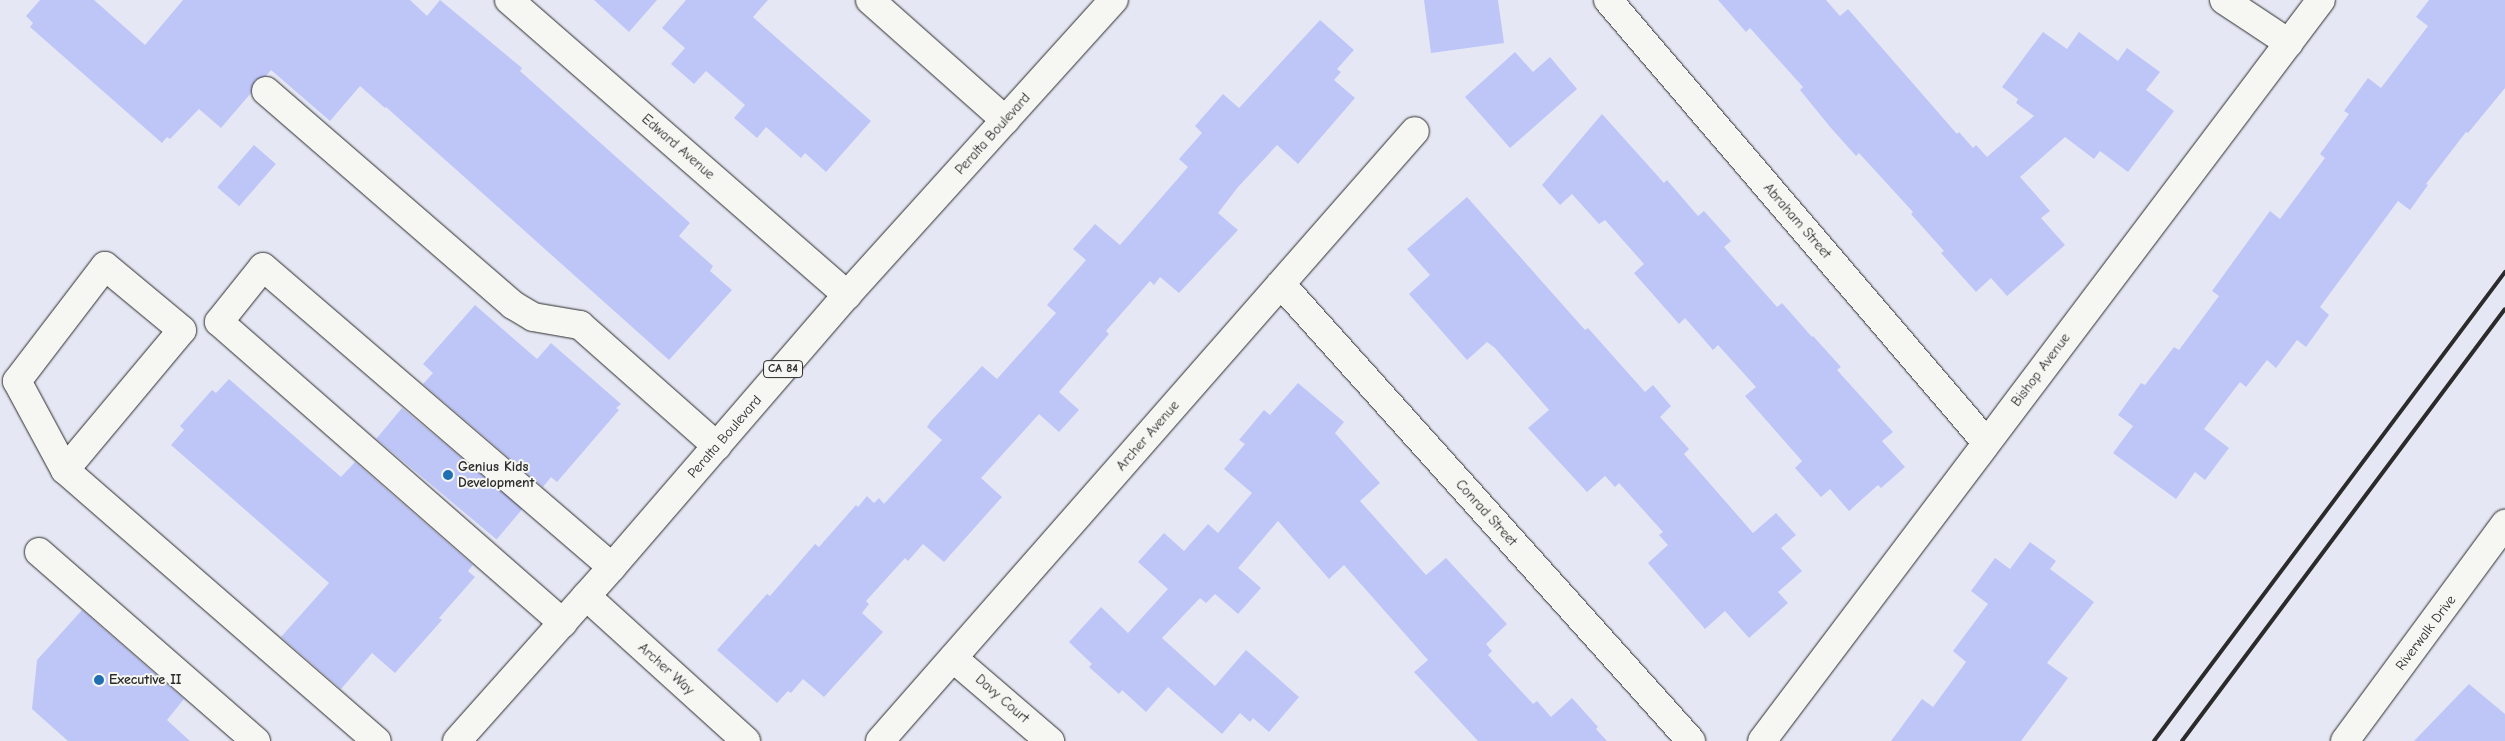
<!DOCTYPE html>
<html>
<head>
<meta charset="utf-8">
<style>
  body { margin:0 }
  #map { position:relative; width:2505px; height:741px; overflow:hidden; background:#e5e8f4; font-family:"Comic Neue",sans-serif }
  div>[style] { position:absolute }
  .building>* { inset:0; background:#bec6f8; transform-origin:0 0 }
  .roads { filter:drop-shadow(0 0 1px #2b2b2b) drop-shadow(0 0 1px #2b2b2b) }
  .minor>* { height:28px; margin:-14px; padding:0 14px; transform-origin:14px; border-radius:14px; background:#f6f6f2 }
  .major>* { height:28px; margin:-14px; padding:0 14px; transform-origin:14px; border-radius:14px; background:#f6f6f2 }
  .rail>* { height:4px; margin:-2px; padding:0 2px; transform-origin:2px; border-radius:2px; background:#2b2b2b }
  .dots>* { width:14px; height:14px; translate:-50% -50%; box-sizing:border-box; border:2px solid #f6f6f2; border-radius:50% }
  span { translate:-50% -50%; white-space:nowrap; text-align:center; line-height:1.15; -webkit-text-stroke:4px #f6f6f2; paint-order:stroke }
  .shield-label span { padding:1px 4px; background:#f6f6f2; border:1px solid; border-radius:4px; -webkit-text-stroke-width:0 }
  .shield-label { font-size:12px; color:#2b2b2b; font-weight:700 }
  .street-label { font-size:14px; color:#2b2b2b }
  .poi-label { font-size:14px; color:#2b2b2b; font-weight:700 }
  .left { translate:0 -50%; text-align:left }
</style>
</head>
<body>
<div id="map">
  <div class="building">
    <i style="clip-path:polygon(40px 0,94px 0,145px 45px,183px 0,410px 0,427px 16px,440px 0,522px 68px,520px 71px,690px 223px,679px 236px,713px 266px,710px 271px,732px 290px,669px 360px,386px 107px,385px 108px,360px 86px,330px 121px,271px 70px,266px 76px,255px 80px,251px 93px,221px 128px,199px 109px,170px 139px,167px 137px,162px 143px,30px 27px,33px 23px,26px 16px)"></i>
    <i style="clip-path:polygon(594px 0,657px 0,629px 32px)"></i>
    <i style="clip-path:polygon(686px 0,768px 0,753px 17px,871px 121px,826px 172px,805px 153px,801px 158px,766px 127px,757px 138px,734px 118px,745px 105px,706px 71px,694px 84px,671px 64px,685px 48px,662px 28px)"></i>
    <i style="clip-path:polygon(1424px 0,1498px 0,1504px 43px,1431px 53px)"></i>
    <i style="clip-path:polygon(1718px 0,1826px 0,1840px 16px,1848px 9px,1957px 134px,1959px 132px,1973px 148px,1976px 145px,1987px 157px,2034px 116px,2016px 103px,2018px 99px,2002px 87px,2043px 32px,2067px 49px,2079px 32px,2118px 61px,2127px 48px,2160px 72px,2146px 90px,2174px 111px,2128px 172px,2100px 151px,2094px 159px,2065px 137px,2020px 177px,2050px 211px,2041px 218px,2065px 245px,2007px 296px,1991px 278px,1976px 292px,1941px 253px,1944px 251px,1911px 214px,1913px 212px,1859px 153px,1856px 156px,1831px 128px,1800px 90px,1803px 87px,1750px 28px,1746px 32px)"></i>
    <i style="clip-path:polygon(2429px 0,2505px 0,2505px 88px,2468px 133px,2466px 132px,2426px 184px,2428px 185px,2410px 210px,2398px 201px,2320px 307px,2329px 315px,2306px 347px,2297px 340px,2276px 368px,2267px 360px,2246px 387px,2240px 382px,2204px 429px,2229px 448px,2205px 480px,2195px 472px,2176px 499px,2113px 453px,2133px 426px,2118px 415px,2141px 383px,2145px 385px,2174px 347px,2179px 350px,2219px 296px,2212px 291px,2270px 211px,2280px 219px,2325px 158px,2320px 154px,2349px 114px,2344px 111px,2368px 78px,2381px 88px,2428px 26px,2416px 17px)"></i>
    <i style="clip-path:polygon(1320px 20px,1354px 50px,1337px 69px,1341px 72px,1334px 80px,1355px 98px,1298px 164px,1277px 145px,1238px 187px,1218px 213px,1238px 230px,1179px 293px,1160px 277px,1154px 285px,1150px 281px,1106px 331px,1109px 334px,1059px 392px,1079px 410px,1059px 432px,1039px 414px,981px 478px,1002px 497px,944px 562px,923px 544px,908px 561px,905px 558px,866px 601px,869px 604px,862px 613px,883px 632px,824px 697px,803px 679px,791px 693px,788px 691px,777px 703px,717px 650px,767px 594px,770px 596px,815px 544px,819px 547px,856px 505px,858px 507px,867px 496px,874px 503px,879px 498px,884px 504px,942px 440px,927px 427px,931px 421px,982px 366px,997px 379px,1056px 313px,1047px 305px,1086px 260px,1073px 249px,1095px 224px,1120px 245px,1188px 167px,1179px 159px,1202px 133px,1195px 126px,1223px 94px,1239px 108px)"></i>
    <i style="clip-path:polygon(1515px 52px,1533px 72px,1550px 57px,1577px 89px,1510px 148px,1465px 97px)"></i>
    <i style="clip-path:polygon(1602px 114px,1664px 183px,1667px 180px,1698px 216px,1704px 211px,1731px 241px,1724px 247px,1777px 307px,1782px 303px,1812px 337px,1813px 336px,1841px 367px,1837px 370px,1893px 432px,1882px 441px,1905px 467px,1881px 488px,1878px 485px,1849px 511px,1830px 489px,1821px 497px,1795px 468px,1802px 461px,1745px 396px,1756px 387px,1718px 345px,1713px 350px,1685px 318px,1679px 324px,1634px 273px,1644px 264px,1605px 220px,1599px 224px,1572px 194px,1560px 205px,1542px 185px)"></i>
    <i style="left:254px;top:145px;width:29px;height:56px;rotate:41deg"></i>
    <i style="clip-path:polygon(1467px 197px,1585px 330px,1588px 328px,1645px 392px,1653px 385px,1671px 406px,1660px 417px,1689px 449px,1684px 454px,1753px 533px,1776px 513px,1796px 535px,1781px 548px,1802px 571px,1778px 592px,1788px 603px,1749px 638px,1725px 611px,1705px 629px,1648px 563px,1668px 545px,1659px 535px,1663px 532px,1619px 483px,1615px 487px,1605px 476px,1587px 492px,1528px 428px,1549px 410px,1495px 348px,1487px 342px,1467px 360px,1409px 294px,1430px 275px,1407px 249px)"></i>
    <i style="clip-path:polygon(475px 305px,537px 359px,551px 343px,621px 404px,616px 408px,619px 410px,557px 482px,551px 477px,543px 487px,423px 384px,433px 373px,423px 364px)"></i>
    <i style="clip-path:polygon(229px 379px,341px 477px,355px 462px,473px 565px,468px 571px,475px 577px,439px 618px,442px 620px,395px 673px,372px 653px,341px 689px,281px 637px,329px 583px,171px 445px,184px 430px,180px 426px,212px 390px,216px 393px)"></i>
    <i style="clip-path:polygon(1298px 383px,1344px 422px,1335px 433px,1380px 483px,1360px 501px,1426px 575px,1446px 558px,1507px 624px,1486px 644px,1492px 651px,1488px 655px,1533px 704px,1537px 701px,1551px 717px,1572px 698px,1598px 727px,1596px 729px,1607px 741px,1478px 741px,1414px 672px,1428px 660px,1344px 565px,1329px 579px,1278px 521px,1238px 568px,1261px 588px,1238px 614px,1215px 594px,1206px 603px,1200px 598px,1162px 638px,1215px 686px,1246px 650px,1299px 697px,1269px 732px,1253px 718px,1250px 722px,1240px 713px,1222px 734px,1168px 687px,1146px 712px,1122px 690px,1119px 694px,1089px 667px,1092px 664px,1069px 642px,1101px 607px,1128px 633px,1168px 589px,1138px 562px,1164px 533px,1184px 551px,1208px 524px,1218px 533px,1252px 493px,1224px 469px,1245px 444px,1239px 440px,1264px 410px,1270px 415px)"></i>
    <i style="left:402px;top:408px;width:157px;height:40px;rotate:40deg"></i>
    <i style="clip-path:polygon(2030px 542px,2056px 561px,2050px 569px,2094px 602px,2047px 663px,2068px 678px,2021px 741px,1891px 741px,1922px 699px,1933px 707px,1966px 662px,1953px 651px,1988px 604px,1971px 591px,1995px 558px,2010px 569px)"></i>
    <i style="clip-path:polygon(82px 610px,184px 699px,167px 720px,190px 741px,68px 741px,32px 709px,37px 660px)"></i>
    <i style="clip-path:polygon(2469px 684px,2505px 714px,2505px 741px,2414px 741px)"></i>
  </div>
  <div class="roads">
    <div class="minor">
      <i style="left:509px;top:0;width:449px;rotate:41.1deg"></i>
      <i style="left:870px;top:0;width:181px;rotate:41.6deg"></i>
      <i style="left:1608px;top:0;width:582px;rotate:49.46deg"></i>
      <i style="left:2224px;top:0;width:78px;rotate:33.5deg"></i>
      <i style="left:266px;top:91px;width:327px;rotate:40.9deg"></i>
      <i style="left:513px;top:305px;width:23px;rotate:31deg"></i>
      <i style="left:533px;top:317px;width:48px;rotate:9.7deg"></i>
      <i style="left:580px;top:325px;width:183px;rotate:41.5deg"></i>
      <i style="left:1281px;top:284px;width:614px;rotate:48.1deg"></i>
      <i style="left:65px;top:470px;width:182px;rotate:-50.1deg"></i>
      <i style="left:182px;top:330px;width:100px;rotate:-140.3deg"></i>
      <i style="left:105px;top:266px;width:145px;rotate:127.4deg"></i>
      <i style="left:17px;top:381px;width:101px;rotate:61.7deg"></i>
      <i style="left:65px;top:470px;width:413px;rotate:41deg"></i>
      <i style="left:39px;top:552px;width:288px;rotate:41.1deg"></i>
      <i style="left:586px;top:596px;width:216px;rotate:42.2deg"></i>
      <i style="left:563px;top:623px;width:457px;rotate:-138.8deg"></i>
      <i style="left:219px;top:322px;width:70px;rotate:-51.3deg"></i>
      <i style="left:263px;top:267px;width:460px;rotate:40.7deg"></i>
      <i style="left:953px;top:658px;width:128px;rotate:40.6deg"></i>
      <i style="left:880px;top:741px;width:811px;rotate:-48.75deg"></i>
      <i style="left:1762px;top:741px;width:928px;rotate:-52.97deg"></i>
      <i style="left:2345px;top:741px;width:270px;rotate:-53.6deg"></i>
    </div>
    <div class="major">
      <i style="left:457px;top:741px;width:233px;rotate:-48.3deg"></i>
      <i style="left:612px;top:567px;width:359px;rotate:-49.2deg"></i>
      <i style="left:847px;top:295px;width:398px;rotate:-47.9deg"></i>
    </div>
  </div>
  <div class="rail">
    <i style="left:2154px;top:741px;width:586px;rotate:-53.19deg"></i>
    <i style="left:2182px;top:741px;width:539px;rotate:-53.22deg"></i>
  </div>
  <div class="dots">
    <i style="left:448px;top:475px;background:#1f6fb2"></i>
    <i style="left:99px;top:680px;background:#1f6fb2"></i>
  </div>
  <div class="shield-label">
    <span style="left:783px;top:369px">CA 84</span>
  </div>
  <div class="street-label">
    <span style="left:993px;top:134px;rotate:-48deg">Peralta Boulevard</span>
    <span style="left:678px;top:147px;rotate:41deg">Edward Avenue</span>
    <span style="left:1797px;top:221px;rotate:49deg">Abraham Street</span>
    <span style="left:2041px;top:370px;rotate:-53deg">Bishop Avenue</span>
    <span style="left:1148px;top:436px;rotate:-49deg">Archer Avenue</span>
    <span style="left:725px;top:437px;rotate:-49deg">Peralta Boulevard</span>
    <span style="left:1486px;top:513px;rotate:48deg">Conrad Street</span>
    <span style="left:2426px;top:633px;rotate:-53deg">Riverwalk Drive</span>
    <span style="left:666px;top:669px;rotate:42deg">Archer Way</span>
    <span style="left:1002px;top:699px;rotate:41deg">Davy Court</span>
  </div>
  <div class="poi-label">
    <span class="left" style="left:458px;top:475px">Genius Kids<br>Development</span>
    <span class="left" style="left:109px;top:680px">Executive II</span>
  </div>
</div>
</body>
</html>
